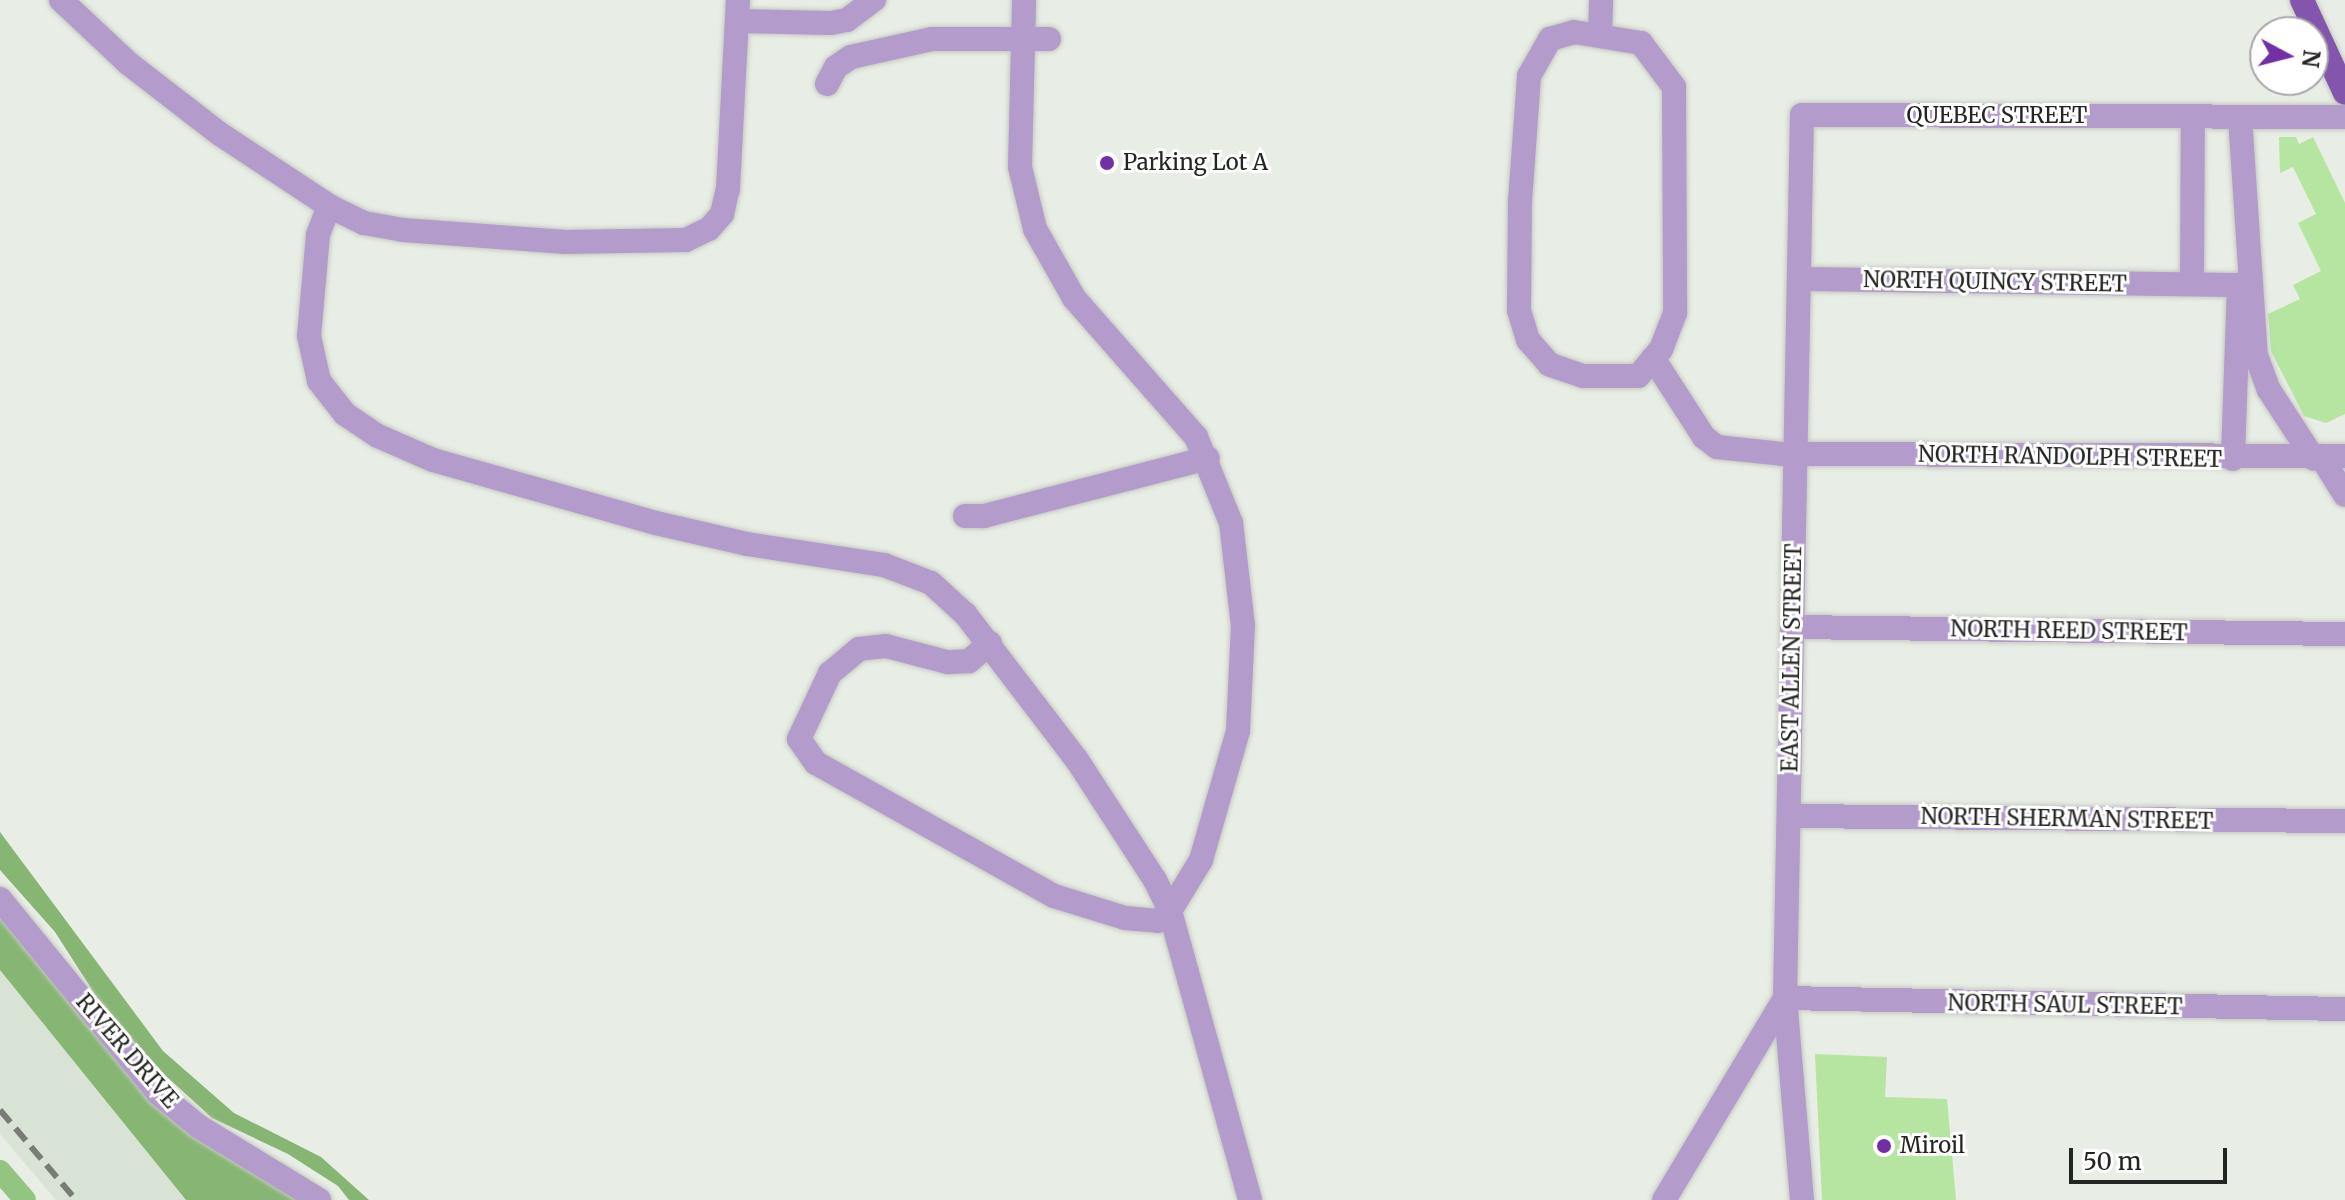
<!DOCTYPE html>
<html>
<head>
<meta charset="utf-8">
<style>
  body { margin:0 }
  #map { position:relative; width:2345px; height:1200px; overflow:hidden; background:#e8ede5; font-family:Merriweather,serif }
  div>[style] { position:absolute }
  .built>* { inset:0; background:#d9e3d5 }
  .forest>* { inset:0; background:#87b573 }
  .canal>* { height:22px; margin:-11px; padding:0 11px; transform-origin:11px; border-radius:11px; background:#94c481 }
  .building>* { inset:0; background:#b5e5a0 }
  .roads { filter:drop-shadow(0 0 2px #c5c9c2) drop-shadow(0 0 2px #c5c9c2) }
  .minor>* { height:24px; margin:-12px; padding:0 12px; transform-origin:12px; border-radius:12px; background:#b39bcc }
  .major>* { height:24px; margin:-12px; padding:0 12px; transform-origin:12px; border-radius:12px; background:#8455ad }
  .rail>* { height:6px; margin-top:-3px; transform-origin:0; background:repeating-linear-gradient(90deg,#787b76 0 16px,transparent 0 24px) }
  .dots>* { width:22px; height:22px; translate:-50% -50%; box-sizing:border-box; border:4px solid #fff; border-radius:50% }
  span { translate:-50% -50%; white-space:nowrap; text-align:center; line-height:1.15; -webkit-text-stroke:6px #fff; paint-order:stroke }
  .street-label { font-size:22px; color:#232522 }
  .poi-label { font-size:22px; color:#232522 }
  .left { translate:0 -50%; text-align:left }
  .north { position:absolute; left:2249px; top:16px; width:80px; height:80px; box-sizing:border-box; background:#fff; border:2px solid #a7a8a7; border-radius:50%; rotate:97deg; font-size:22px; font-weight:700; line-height:32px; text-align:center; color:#232522 }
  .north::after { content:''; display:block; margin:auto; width:28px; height:36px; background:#7330a5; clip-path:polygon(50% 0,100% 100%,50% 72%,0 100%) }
  .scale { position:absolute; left:2069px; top:1148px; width:158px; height:36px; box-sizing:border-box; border:4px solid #232522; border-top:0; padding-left:10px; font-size:24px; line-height:28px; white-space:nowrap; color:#232522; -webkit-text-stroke:6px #fff; paint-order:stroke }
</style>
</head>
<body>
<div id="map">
  <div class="built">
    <i style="clip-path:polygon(0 970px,65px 1047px,186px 1200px,56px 1200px,0 1134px)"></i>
  </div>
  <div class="forest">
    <i style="clip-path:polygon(0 832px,163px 1051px,234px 1113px,321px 1157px,369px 1200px,349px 1200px,338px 1186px,288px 1154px,212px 1118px,166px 1076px,107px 1013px,55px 932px,0 870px)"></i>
    <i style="clip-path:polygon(0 915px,81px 1014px,298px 1200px,186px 1200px,0 970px)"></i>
  </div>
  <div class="canal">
    <i style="left:0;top:1171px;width:38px;rotate:49deg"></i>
  </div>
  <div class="building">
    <i style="clip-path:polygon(2279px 137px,2296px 137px,2299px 144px,2313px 137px,2345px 203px,2345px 414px,2326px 423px,2304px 416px,2271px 351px,2268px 314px,2300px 299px,2293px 285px,2321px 271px,2298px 223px,2316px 214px,2293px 167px,2280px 173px)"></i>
    <i style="clip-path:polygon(1815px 1054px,1887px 1057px,1885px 1097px,1947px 1099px,1956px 1200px,1822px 1200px)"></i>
  </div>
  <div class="roads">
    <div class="minor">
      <i style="left:61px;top:0;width:92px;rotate:43.2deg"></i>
      <i style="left:128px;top:63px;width:116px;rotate:37.7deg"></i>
      <i style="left:220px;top:134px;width:131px;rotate:33.4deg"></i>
      <i style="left:329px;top:206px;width:39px;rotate:26deg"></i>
      <i style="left:364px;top:223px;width:40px;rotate:10deg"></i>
      <i style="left:403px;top:230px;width:163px;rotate:4.2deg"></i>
      <i style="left:566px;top:242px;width:120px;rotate:-1deg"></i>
      <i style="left:686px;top:240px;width:25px;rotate:-26deg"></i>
      <i style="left:709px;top:229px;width:20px;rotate:-49deg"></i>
      <i style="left:722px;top:214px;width:26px;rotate:-77deg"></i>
      <i style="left:728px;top:189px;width:189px;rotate:-87deg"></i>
      <i style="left:738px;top:21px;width:93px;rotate:1.2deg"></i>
      <i style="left:831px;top:23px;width:16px;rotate:-11deg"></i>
      <i style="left:847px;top:20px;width:34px;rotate:-37deg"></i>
      <i style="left:1574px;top:32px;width:68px;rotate:9.3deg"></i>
      <i style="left:1641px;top:43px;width:55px;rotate:53.1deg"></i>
      <i style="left:1674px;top:87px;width:226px;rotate:89.7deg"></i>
      <i style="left:1675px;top:313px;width:39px;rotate:111deg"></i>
      <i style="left:1661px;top:349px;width:35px;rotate:130deg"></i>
      <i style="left:1638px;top:376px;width:55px;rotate:180deg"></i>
      <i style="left:1583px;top:376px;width:36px;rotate:-161deg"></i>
      <i style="left:1549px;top:364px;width:32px;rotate:-131deg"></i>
      <i style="left:1528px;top:340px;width:31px;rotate:-107deg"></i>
      <i style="left:1519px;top:310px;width:108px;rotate:-89.5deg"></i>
      <i style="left:1520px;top:202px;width:126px;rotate:-85.9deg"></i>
      <i style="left:1529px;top:76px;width:43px;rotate:-60.4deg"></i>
      <i style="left:1550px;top:39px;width:25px;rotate:-16deg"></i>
      <i style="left:1600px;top:34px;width:34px;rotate:-88deg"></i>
      <i style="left:827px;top:84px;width:19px;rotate:-62deg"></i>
      <i style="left:836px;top:67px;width:18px;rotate:-34deg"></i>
      <i style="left:851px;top:57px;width:83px;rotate:-12.5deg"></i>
      <i style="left:932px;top:39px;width:117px"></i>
      <i style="left:2240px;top:117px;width:239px;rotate:86.2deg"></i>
      <i style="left:2256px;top:355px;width:37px;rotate:70deg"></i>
      <i style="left:2269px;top:390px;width:82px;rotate:56.9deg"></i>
      <i style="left:329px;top:206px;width:31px;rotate:111deg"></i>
      <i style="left:318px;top:235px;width:101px;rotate:95.1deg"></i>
      <i style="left:309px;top:336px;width:46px;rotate:77.5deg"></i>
      <i style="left:319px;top:381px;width:42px;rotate:51.8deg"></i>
      <i style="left:345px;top:414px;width:40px;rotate:34deg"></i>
      <i style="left:378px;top:436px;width:60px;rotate:23.6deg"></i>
      <i style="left:433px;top:460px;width:232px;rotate:15.8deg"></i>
      <i style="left:656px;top:523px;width:93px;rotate:13deg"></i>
      <i style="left:747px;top:544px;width:139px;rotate:8.7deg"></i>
      <i style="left:884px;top:565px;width:50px;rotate:21deg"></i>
      <i style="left:931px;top:583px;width:47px;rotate:42.4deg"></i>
      <i style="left:966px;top:615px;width:183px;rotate:52.6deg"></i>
      <i style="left:1077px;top:760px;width:143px;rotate:57deg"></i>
      <i style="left:1155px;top:880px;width:34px;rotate:64deg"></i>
      <i style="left:1170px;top:911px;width:300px;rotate:74.5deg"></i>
      <i style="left:1799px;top:279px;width:440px;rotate:0.8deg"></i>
      <i style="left:2239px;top:285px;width:174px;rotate:92deg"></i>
      <i style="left:2192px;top:284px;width:167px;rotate:-89.7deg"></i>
      <i style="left:1653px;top:358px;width:94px;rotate:57.2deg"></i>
      <i style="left:1704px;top:437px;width:16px;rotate:38deg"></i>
      <i style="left:1717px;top:447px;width:65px;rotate:6.1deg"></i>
      <i style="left:1782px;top:454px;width:563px;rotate:0.2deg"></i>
      <i style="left:2323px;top:460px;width:41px;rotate:57.8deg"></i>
      <i style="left:965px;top:516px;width:19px"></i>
      <i style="left:984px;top:516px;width:231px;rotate:-14.5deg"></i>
      <i style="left:1792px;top:627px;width:553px;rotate:0.73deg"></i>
      <i style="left:990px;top:643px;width:28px;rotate:139deg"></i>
      <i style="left:969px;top:661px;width:22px;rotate:177deg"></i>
      <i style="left:947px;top:662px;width:63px;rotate:-165.3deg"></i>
      <i style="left:886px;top:646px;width:27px;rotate:174deg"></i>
      <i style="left:859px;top:649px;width:38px;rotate:140deg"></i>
      <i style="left:830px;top:673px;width:73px;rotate:115.2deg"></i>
      <i style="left:799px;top:739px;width:29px;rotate:55deg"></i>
      <i style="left:816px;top:763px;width:273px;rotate:29.2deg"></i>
      <i style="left:1054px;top:896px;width:74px;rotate:17.2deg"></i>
      <i style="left:1125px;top:918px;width:33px;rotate:5deg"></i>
      <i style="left:1158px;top:921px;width:16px;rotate:-40deg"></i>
      <i style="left:1170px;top:911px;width:60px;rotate:-58.7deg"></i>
      <i style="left:1201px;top:860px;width:134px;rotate:-74deg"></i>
      <i style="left:1238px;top:731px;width:105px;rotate:-87.3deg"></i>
      <i style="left:1243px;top:626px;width:104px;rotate:-96.6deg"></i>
      <i style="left:1231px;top:523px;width:93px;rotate:-112.1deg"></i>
      <i style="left:1196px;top:437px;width:185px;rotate:-131.3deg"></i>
      <i style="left:1074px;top:298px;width:79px;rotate:-119.5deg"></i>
      <i style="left:1035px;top:229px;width:64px;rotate:-103.6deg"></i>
      <i style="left:1020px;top:167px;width:167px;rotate:-88.6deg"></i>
      <i style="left:1789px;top:816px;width:556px;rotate:0.52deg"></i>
      <i style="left:0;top:899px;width:250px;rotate:50.8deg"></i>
      <i style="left:158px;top:1093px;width:52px;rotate:39.5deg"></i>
      <i style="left:198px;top:1126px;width:142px;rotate:31.4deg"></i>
      <i style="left:1664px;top:1200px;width:235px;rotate:-59.1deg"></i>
      <i style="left:1785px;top:998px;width:560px;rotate:1.13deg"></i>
      <i style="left:1802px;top:1200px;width:203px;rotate:-94.8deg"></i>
      <i style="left:1785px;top:998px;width:883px;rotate:-88.9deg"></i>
      <i style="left:1802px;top:115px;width:543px;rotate:0.21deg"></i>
    </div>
    <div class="major">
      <i style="left:2302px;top:0;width:102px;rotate:65.2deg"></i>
    </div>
  </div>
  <div class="rail">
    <i style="left:0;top:1110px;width:118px;rotate:49.8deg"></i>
  </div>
  <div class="dots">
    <i style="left:1107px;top:163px;background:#7330a5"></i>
    <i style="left:1884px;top:1146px;background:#7330a5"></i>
  </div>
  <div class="street-label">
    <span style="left:1997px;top:116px">QUEBEC STREET</span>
    <span style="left:1995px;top:282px;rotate:1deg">NORTH QUINCY STREET</span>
    <span style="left:2070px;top:457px;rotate:1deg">NORTH RANDOLPH STREET</span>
    <span style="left:2069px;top:631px;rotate:1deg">NORTH REED STREET</span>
    <span style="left:1792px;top:658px;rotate:-89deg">EAST ALLEN STREET</span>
    <span style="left:2067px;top:819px;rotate:1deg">NORTH SHERMAN STREET</span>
    <span style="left:2065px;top:1005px;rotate:1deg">NORTH SAUL STREET</span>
    <span style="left:127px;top:1051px;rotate:49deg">RIVER DRIVE</span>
  </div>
  <div class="poi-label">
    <span class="left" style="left:1123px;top:163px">Parking Lot A</span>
    <span class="left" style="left:1900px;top:1146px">Miroil</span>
  </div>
  <div class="north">N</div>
  <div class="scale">50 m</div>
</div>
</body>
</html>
